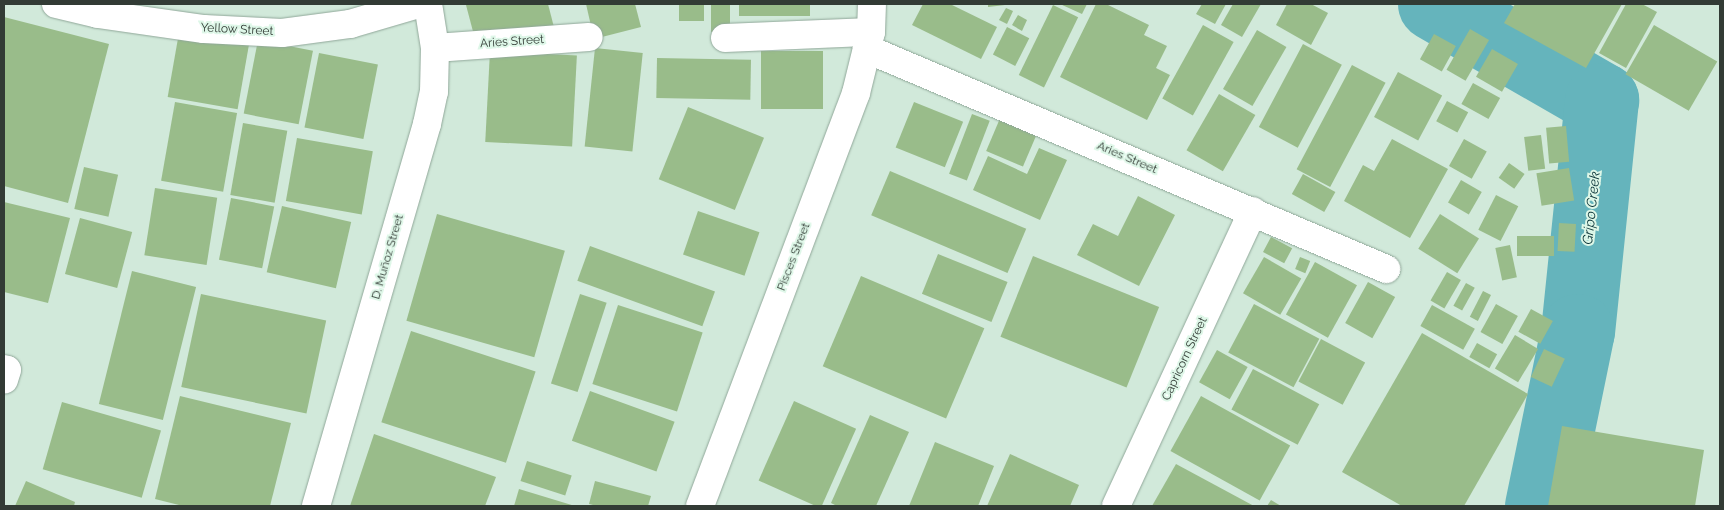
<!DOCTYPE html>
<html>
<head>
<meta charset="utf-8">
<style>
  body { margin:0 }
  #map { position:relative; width:1724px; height:510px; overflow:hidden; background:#d1e9da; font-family:Raleway,sans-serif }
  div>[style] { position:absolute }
  .river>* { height:74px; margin:-37px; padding:0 37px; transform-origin:37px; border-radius:37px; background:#65b4bc }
  .building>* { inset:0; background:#99bc8a; transform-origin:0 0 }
  .roads { filter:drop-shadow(0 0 1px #90a799) drop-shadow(0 0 1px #90a799) }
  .minor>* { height:28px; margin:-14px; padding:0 14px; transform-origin:14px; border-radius:14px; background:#fff }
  span { translate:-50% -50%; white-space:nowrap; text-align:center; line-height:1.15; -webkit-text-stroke:4px #def7e8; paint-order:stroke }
  .street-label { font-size:12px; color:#323b35 }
  .water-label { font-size:14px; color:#0a3337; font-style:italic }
  .frame { position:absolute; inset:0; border:5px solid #323b35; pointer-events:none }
</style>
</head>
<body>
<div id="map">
  <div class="river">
    <i style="left:1435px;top:4px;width:193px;rotate:29.9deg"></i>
    <i style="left:1602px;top:100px;width:232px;rotate:95.9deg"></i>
    <i style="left:1578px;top:331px;width:179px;rotate:101.6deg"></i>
  </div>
  <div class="building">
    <i style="clip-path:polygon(472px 4px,548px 4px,556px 35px,475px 39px,466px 5px)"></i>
    <i style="clip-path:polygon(586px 4px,635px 4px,641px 27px,594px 39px)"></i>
    <i style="left:679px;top:4px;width:25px;height:17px"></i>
    <i style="left:711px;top:4px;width:19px;height:28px"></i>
    <i style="left:739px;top:4px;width:71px;height:12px"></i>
    <i style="clip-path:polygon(923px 4px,950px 4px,997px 27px,981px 59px,912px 25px)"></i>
    <i style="clip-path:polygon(988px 4px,1005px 4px,1005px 5px,988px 7px)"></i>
    <i style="clip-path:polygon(1060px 4px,1087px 4px,1082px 14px)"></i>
    <i style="clip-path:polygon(1096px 4px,1106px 4px,1149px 25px,1144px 35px,1167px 46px,1156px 68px,1170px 75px,1147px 120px,1060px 77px)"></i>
    <i style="clip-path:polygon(1202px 4px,1226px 4px,1215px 24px,1196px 14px)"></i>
    <i style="clip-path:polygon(1233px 4px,1261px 4px,1242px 37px,1221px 25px)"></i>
    <i style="clip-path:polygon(1287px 4px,1311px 4px,1328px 13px,1311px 45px,1276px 25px)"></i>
    <i style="clip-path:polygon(1515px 4px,1622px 4px,1586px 68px,1504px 23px)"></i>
    <i style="clip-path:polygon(1626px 4px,1642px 4px,1657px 12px,1626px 68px,1599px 53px)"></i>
    <i style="left:1053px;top:5px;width:28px;height:78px;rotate:26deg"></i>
    <i style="clip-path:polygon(1006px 8px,1013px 11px,1007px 24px,999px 20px)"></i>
    <i style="clip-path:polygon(1018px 15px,1027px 20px,1022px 31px,1012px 25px)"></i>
    <i style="clip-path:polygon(4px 17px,109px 44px,68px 203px,4px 186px)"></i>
    <i style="left:1203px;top:25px;width:35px;height:84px;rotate:29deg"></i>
    <i style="left:1654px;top:25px;width:73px;height:57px;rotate:30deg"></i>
    <i style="left:180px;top:27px;width:71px;height:71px;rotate:10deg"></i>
    <i style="left:1007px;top:27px;width:25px;height:31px;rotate:27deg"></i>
    <i style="left:1470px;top:29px;width:22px;height:47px;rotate:30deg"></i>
    <i style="left:1257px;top:30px;width:34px;height:68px;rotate:30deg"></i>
    <i style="left:1434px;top:34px;width:25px;height:29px;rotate:29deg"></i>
    <i style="left:258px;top:40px;width:56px;height:75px;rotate:11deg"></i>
    <i style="left:1303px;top:44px;width:44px;height:94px;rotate:28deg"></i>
    <i style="left:595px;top:48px;width:48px;height:99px;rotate:6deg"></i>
    <i style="left:1492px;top:49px;width:30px;height:32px;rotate:30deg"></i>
    <i style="left:490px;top:51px;width:87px;height:91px;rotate:3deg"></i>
    <i style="left:761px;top:51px;width:62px;height:58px"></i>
    <i style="left:319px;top:53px;width:60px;height:76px;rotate:11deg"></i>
    <i style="left:657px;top:58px;width:94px;height:40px;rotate:1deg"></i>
    <i style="left:1352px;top:65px;width:38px;height:118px;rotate:28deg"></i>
    <i style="left:1398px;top:72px;width:50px;height:51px;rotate:28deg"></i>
    <i style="left:1473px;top:83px;width:31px;height:24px;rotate:29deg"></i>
    <i style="left:1219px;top:94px;width:42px;height:65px;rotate:30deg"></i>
    <i style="left:1447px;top:101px;width:24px;height:23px;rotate:28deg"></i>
    <i style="left:175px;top:102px;width:63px;height:80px;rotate:10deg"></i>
    <i style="left:914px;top:102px;width:53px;height:49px;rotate:22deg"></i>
    <i style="left:688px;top:107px;width:82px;height:78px;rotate:22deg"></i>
    <i style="left:972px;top:114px;width:19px;height:64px;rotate:21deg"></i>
    <i style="left:1001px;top:116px;width:40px;height:38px;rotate:23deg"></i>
    <i style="left:243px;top:123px;width:45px;height:73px;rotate:10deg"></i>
    <i style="left:1566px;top:126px;width:36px;height:20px;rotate:85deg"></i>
    <i style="left:1541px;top:135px;width:34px;height:17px;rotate:83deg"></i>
    <i style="left:297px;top:138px;width:77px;height:64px;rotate:10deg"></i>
    <i style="clip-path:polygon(1392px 139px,1448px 169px,1410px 238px,1344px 201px,1363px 165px,1374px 171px)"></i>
    <i style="left:1464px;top:139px;width:26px;height:31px;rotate:29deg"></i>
    <i style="clip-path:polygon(1039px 148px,1067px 160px,1040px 220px,973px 190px,988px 156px,1027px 174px)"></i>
    <i style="left:1509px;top:163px;width:19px;height:18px;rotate:35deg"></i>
    <i style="left:84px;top:167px;width:35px;height:43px;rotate:13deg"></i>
    <i style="left:1569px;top:168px;width:33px;height:33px;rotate:81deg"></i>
    <i style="left:890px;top:171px;width:148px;height:48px;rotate:23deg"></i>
    <i style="left:1303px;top:174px;width:37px;height:23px;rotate:29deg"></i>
    <i style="left:1461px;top:180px;width:24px;height:26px;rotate:30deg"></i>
    <i style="left:155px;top:188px;width:63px;height:68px;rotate:9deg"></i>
    <i style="left:1496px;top:195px;width:25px;height:39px;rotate:27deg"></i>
    <i style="clip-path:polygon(1138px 196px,1175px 215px,1139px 286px,1077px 255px,1093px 224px,1118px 236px)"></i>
    <i style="left:231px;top:198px;width:44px;height:63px;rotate:11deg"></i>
    <i style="clip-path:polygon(4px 202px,70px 218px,48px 303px,4px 292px)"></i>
    <i style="left:282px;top:206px;width:71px;height:68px;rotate:13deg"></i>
    <i style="left:698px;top:211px;width:65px;height:46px;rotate:19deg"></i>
    <i style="left:437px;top:214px;width:133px;height:111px;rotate:16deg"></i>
    <i style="left:1440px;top:214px;width:46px;height:41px;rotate:32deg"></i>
    <i style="left:80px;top:218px;width:54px;height:58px;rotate:15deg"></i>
    <i style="left:1559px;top:223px;width:17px;height:28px;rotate:3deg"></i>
    <i style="left:1554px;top:236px;width:20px;height:37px;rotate:90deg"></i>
    <i style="left:1271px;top:237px;width:24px;height:17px;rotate:28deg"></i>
    <i style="left:1510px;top:245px;width:33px;height:15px;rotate:78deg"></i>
    <i style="left:590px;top:246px;width:133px;height:37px;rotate:20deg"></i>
    <i style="left:938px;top:254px;width:75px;height:43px;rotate:22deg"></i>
    <i style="left:1033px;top:256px;width:136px;height:87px;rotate:22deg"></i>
    <i style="left:1264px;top:257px;width:43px;height:42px;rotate:30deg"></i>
    <i style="left:1300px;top:257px;width:11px;height:13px;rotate:22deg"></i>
    <i style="left:1315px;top:262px;width:48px;height:60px;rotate:29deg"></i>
    <i style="left:132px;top:271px;width:66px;height:137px;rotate:14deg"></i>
    <i style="left:1447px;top:272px;width:16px;height:33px;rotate:30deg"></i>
    <i style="left:861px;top:276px;width:134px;height:98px;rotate:23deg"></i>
    <i style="left:1368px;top:282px;width:31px;height:47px;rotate:29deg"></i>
    <i style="left:1466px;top:283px;width:10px;height:26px;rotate:29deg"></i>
    <i style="left:1483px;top:291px;width:9px;height:29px;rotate:27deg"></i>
    <i style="left:201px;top:294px;width:128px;height:95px;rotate:12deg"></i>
    <i style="left:580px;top:294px;width:28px;height:94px;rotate:18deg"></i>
    <i style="left:1254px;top:304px;width:74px;height:55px;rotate:28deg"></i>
    <i style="left:1496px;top:304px;width:25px;height:32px;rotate:29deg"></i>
    <i style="left:618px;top:305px;width:89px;height:83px;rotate:18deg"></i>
    <i style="left:1432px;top:305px;width:49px;height:24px;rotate:29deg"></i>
    <i style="left:1531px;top:309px;width:25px;height:26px;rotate:29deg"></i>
    <i style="left:411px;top:331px;width:131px;height:96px;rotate:18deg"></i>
    <i style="clip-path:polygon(1422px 333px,1528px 394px,1464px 506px,1402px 506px,1342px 472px)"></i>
    <i style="left:1515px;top:335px;width:27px;height:39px;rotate:31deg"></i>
    <i style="left:1321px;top:339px;width:50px;height:48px;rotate:28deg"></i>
    <i style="left:1477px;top:343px;width:23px;height:16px;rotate:29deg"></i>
    <i style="left:1544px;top:349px;width:23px;height:31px;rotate:25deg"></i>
    <i style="left:1217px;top:350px;width:35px;height:37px;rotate:29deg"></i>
    <i style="left:1253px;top:369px;width:75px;height:46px;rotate:28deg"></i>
    <i style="left:590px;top:391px;width:90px;height:53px;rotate:20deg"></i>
    <i style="clip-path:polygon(180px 396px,291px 423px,270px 506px,183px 506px,155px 499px)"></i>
    <i style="left:1201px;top:396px;width:102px;height:63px;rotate:29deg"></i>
    <i style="left:794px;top:401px;width:68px;height:87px;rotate:24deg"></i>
    <i style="left:62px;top:402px;width:103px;height:70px;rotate:16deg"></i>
    <i style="clip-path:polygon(870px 415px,909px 432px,876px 506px,837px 506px,831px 503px)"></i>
    <i style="clip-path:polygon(1562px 426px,1704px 450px,1695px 506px,1548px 506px)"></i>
    <i style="clip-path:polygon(374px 434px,496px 477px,485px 506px,350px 506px)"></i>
    <i style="clip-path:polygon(935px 442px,994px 466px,978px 506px,909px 506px)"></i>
    <i style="clip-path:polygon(1010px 454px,1079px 485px,1070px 506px,987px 506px)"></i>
    <i style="left:527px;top:461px;width:47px;height:21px;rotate:18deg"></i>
    <i style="clip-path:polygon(1176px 464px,1254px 506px,1152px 506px)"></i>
    <i style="clip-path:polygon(26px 481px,75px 502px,74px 506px,15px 506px)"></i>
    <i style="clip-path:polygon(595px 481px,651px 496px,648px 506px,597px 506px,589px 504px)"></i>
    <i style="clip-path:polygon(519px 489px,575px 506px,514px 506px)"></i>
    <i style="clip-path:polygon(1271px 500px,1281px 506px,1267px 506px)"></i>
  </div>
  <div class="roads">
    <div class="minor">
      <i style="left:56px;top:4px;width:43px;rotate:13.4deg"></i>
      <i style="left:98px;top:14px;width:107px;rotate:8.1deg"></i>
      <i style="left:204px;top:29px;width:78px;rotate:2.9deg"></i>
      <i style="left:282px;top:33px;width:69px;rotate:-7.5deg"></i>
      <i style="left:350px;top:24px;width:71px;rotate:-16.4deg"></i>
      <i style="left:725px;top:38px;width:146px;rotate:-2.4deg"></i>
      <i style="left:435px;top:48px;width:154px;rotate:-4.1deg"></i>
      <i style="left:867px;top:49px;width:564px;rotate:22.97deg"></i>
      <i style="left:4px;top:369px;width:3px;rotate:18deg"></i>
      <i style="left:7px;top:370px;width:10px;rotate:107deg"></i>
      <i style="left:316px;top:506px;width:398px;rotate:-73.8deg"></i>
      <i style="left:427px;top:124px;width:33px;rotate:-78deg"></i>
      <i style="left:434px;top:92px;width:44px;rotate:-88.7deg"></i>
      <i style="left:435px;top:48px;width:45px;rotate:-99deg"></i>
      <i style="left:700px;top:506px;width:441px;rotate:-69.3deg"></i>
      <i style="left:856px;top:93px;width:63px;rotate:-76.2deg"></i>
      <i style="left:871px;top:32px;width:28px;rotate:-88deg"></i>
      <i style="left:1116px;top:506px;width:325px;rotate:-65.1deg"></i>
    </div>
  </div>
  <div class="street-label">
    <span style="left:237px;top:30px;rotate:3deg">Yellow Street</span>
    <span style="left:512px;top:42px;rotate:-4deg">Aries Street</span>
    <span style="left:1127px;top:158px;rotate:23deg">Aries Street</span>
    <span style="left:388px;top:257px;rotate:-74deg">D. Muñoz Street</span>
    <span style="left:794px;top:257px;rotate:-69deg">Pisces Street</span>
    <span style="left:1185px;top:359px;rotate:-65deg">Capricorn Street</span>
  </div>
  <div class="water-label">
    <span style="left:1591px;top:208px;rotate:-84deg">Gripo Creek</span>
  </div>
  <div class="frame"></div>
</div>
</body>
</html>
